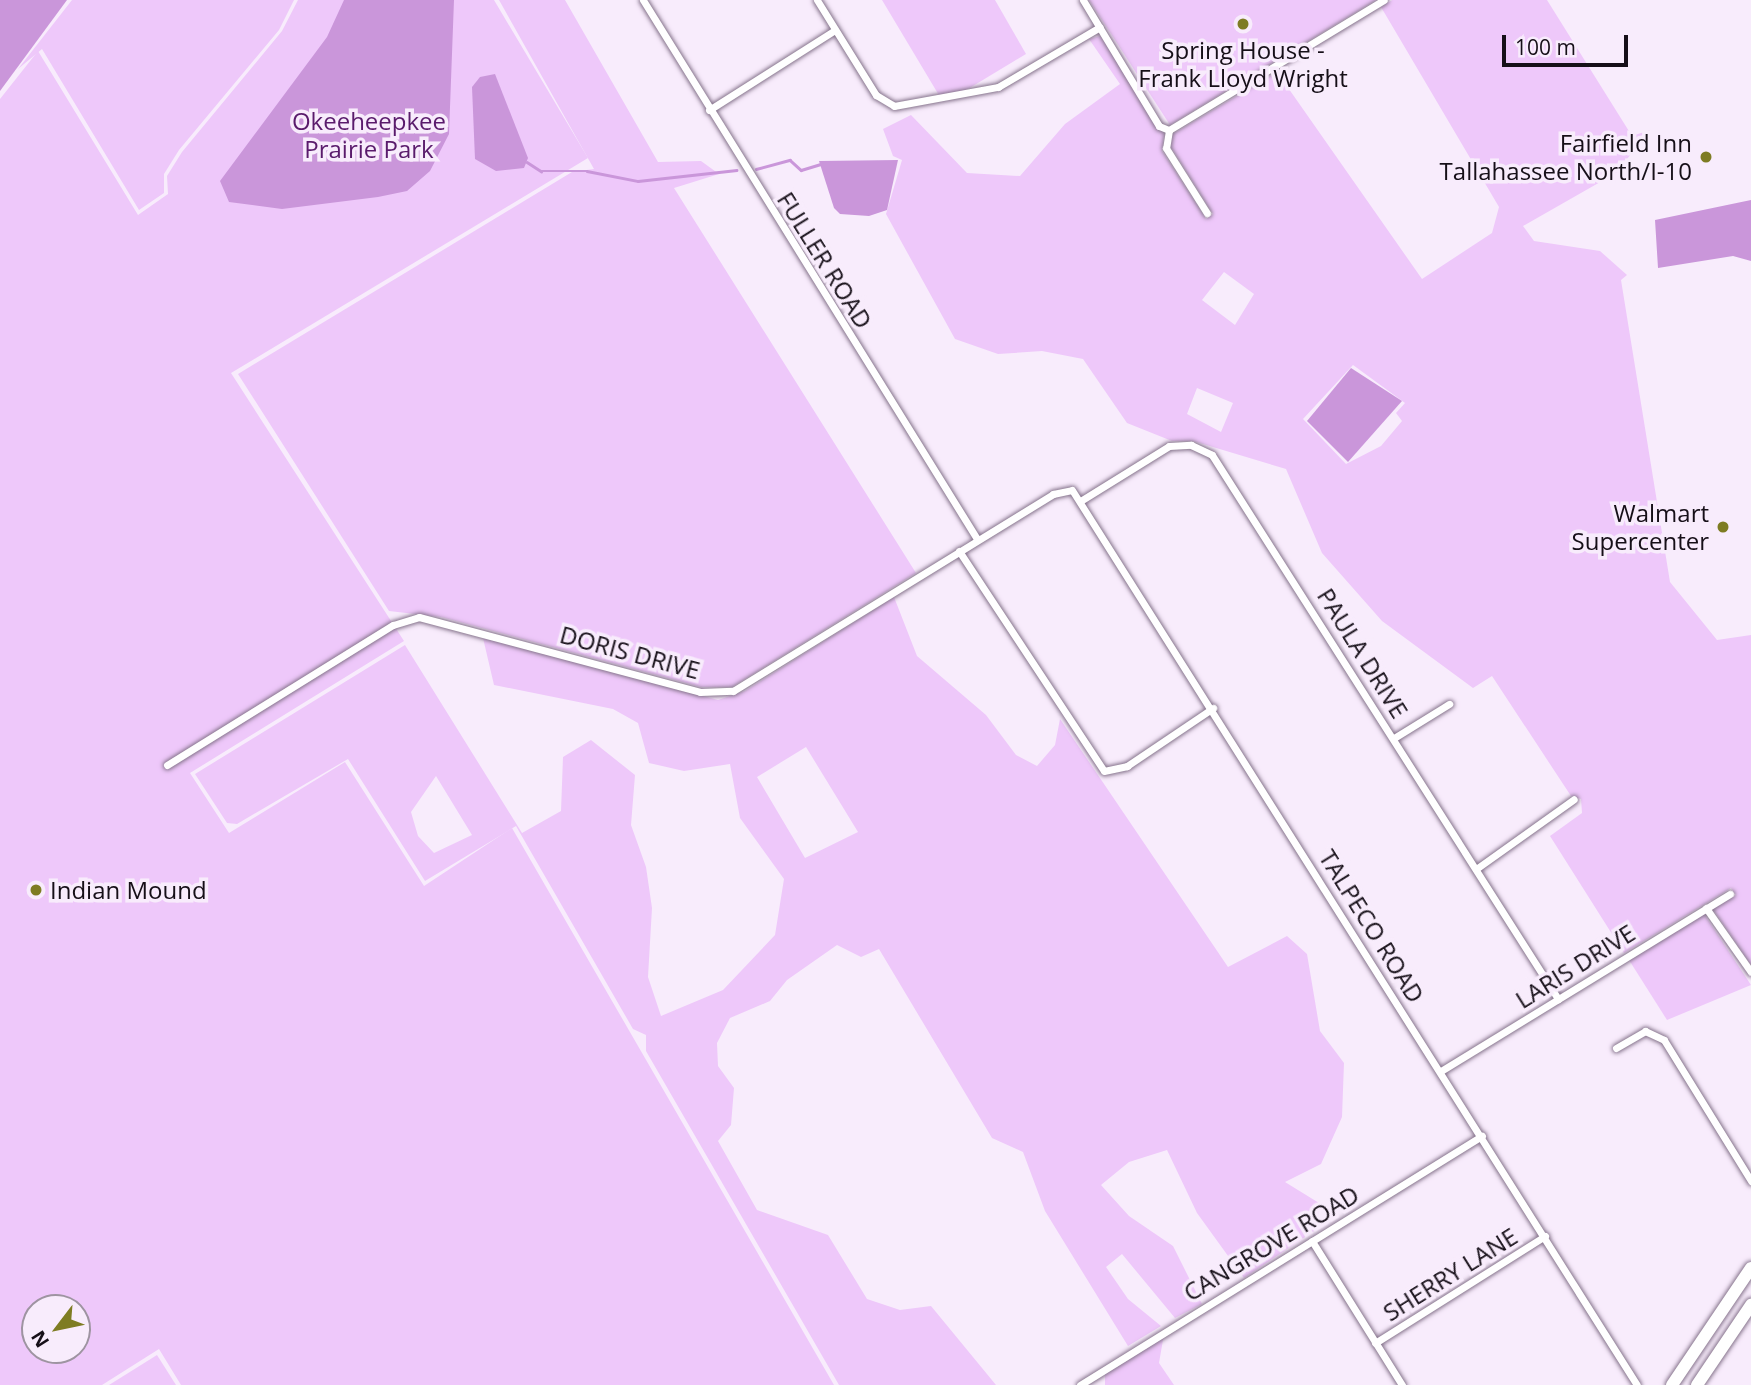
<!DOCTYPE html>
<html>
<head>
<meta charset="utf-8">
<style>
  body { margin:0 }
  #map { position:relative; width:1751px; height:1385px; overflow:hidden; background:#f8ecfc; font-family:"Open Sans",sans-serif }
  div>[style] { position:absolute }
  .green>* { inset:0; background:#eec8fa }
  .water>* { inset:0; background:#ca96da }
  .stream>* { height:2.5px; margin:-1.25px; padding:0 1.25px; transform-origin:1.25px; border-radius:1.25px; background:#ca96da }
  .roads { filter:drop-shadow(0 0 2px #86748c) drop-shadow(0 0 2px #86748c) }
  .street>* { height:7px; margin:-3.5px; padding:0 3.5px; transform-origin:3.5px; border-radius:3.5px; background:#fff }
  .highway>* { height:12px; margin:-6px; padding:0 6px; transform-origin:6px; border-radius:6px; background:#fff }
  .dots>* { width:19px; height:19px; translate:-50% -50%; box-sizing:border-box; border:4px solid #f8ecfc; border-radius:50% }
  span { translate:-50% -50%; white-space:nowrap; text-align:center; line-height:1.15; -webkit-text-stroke:7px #f8ecfc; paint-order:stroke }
  .poi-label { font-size:24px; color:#160f18 }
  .right { translate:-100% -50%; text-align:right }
  .left { translate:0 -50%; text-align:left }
  .park-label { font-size:24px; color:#5a1b6c }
  .street-label { font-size:24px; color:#160f18 }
  .north { position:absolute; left:21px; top:1294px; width:70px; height:70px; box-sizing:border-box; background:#f8ecfc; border:2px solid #9e94a1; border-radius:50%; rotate:238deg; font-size:19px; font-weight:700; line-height:28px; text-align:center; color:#160f18 }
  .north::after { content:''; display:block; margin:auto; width:24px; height:32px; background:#7e7c23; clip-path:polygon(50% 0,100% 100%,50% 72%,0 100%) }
  .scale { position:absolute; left:1502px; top:35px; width:126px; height:32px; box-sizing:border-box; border:4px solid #160f18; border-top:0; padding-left:9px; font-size:21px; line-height:24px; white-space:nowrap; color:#160f18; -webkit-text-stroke:5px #f8ecfc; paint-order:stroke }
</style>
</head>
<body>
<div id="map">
  <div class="green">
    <i style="clip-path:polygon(72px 0,294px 0,279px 30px,179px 150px,164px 174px,164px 193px,139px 210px,42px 49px,18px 69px)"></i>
    <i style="clip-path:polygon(evenodd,298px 0,494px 0,588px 158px,231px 373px,404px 641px,190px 773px,229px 833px,345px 762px,424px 886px,512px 828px,834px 1385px,181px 1385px,159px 1349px,102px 1385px,0 1385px,0 99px,38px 51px,138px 215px,168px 194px,167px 176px,182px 152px,282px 31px,298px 0,35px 1308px,77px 1308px,77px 1350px,35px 1350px,35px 1308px)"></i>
    <i style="clip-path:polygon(499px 0,565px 0,658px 162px,701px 161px,719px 174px,674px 188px,916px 573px,732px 687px,701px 687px,441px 617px,389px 611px,238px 374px,572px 172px,594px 169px)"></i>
    <i style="clip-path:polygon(882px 0,995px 0,1026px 54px,963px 92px,940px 97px)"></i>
    <i style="clip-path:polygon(1089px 0,1376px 0,1170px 125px)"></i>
    <i style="clip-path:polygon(evenodd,1392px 0,1547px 0,1632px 136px,1650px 130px,1616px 173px,1523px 226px,1534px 241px,1600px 251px,1627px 275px,1621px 280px,1670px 582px,1717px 640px,1751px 635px,1751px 965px,1713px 909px,1736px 895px,1731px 888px,1624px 953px,1550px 836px,1582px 813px,1581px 799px,1571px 796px,1492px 676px,1473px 688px,1382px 621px,1322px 553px,1286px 469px,1193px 441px,1172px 441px,1127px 423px,1083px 359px,1042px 351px,998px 354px,955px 339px,886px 214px,902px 160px,893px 156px,883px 129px,911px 115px,967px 173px,1020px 176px,1065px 124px,1120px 84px,1089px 39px,1100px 36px,1164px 134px,1162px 151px,1206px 219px,1213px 214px,1171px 147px,1173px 134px,1277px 72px,1422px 279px,1492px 233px,1499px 207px,1381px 7px,1392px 0,1224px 272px,1254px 294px,1235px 325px,1202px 300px,1224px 272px,1392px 0,1353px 365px,1405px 403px,1396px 413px,1402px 421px,1381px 446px,1346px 464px,1303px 419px,1353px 365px,1392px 0,1197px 388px,1233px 403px,1221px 432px,1187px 414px,1197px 388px)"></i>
    <i style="clip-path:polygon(evenodd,894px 597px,917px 656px,986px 715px,1016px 755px,1037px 766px,1055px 745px,1060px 719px,1228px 967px,1287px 936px,1307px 954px,1320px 1031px,1344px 1063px,1342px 1117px,1321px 1164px,1285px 1182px,1319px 1203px,1317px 1229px,1244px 1278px,1197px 1213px,1167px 1150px,1129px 1162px,1101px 1185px,1129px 1216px,1173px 1246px,1202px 1304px,1175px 1318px,1122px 1254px,1106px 1267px,1128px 1299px,1161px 1326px,1128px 1346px,1045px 1211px,1023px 1152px,992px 1138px,879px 949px,861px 957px,837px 945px,787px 980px,770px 1001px,730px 1018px,717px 1043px,718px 1066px,734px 1088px,731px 1125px,718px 1141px,757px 1210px,828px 1235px,867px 1299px,900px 1310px,931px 1306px,996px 1385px,839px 1385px,646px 1051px,646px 1035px,633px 1029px,516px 826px,425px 881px,348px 759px,237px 824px,227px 823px,195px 774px,405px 645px,522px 833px,561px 811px,563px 757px,591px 740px,635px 775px,631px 825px,646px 867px,652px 908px,648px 977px,661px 1016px,723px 990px,775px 935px,784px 879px,740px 818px,730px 764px,684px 771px,649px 763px,638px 723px,613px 709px,494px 685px,483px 638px,718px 700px,745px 691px,894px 597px,806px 747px,858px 832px,805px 858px,757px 777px,806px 747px,894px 597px,436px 776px,472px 835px,434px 853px,418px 836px,411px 812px,436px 776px)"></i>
    <i style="clip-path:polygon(1704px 914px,1751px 985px,1667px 1020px,1629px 960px)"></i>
    <i style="clip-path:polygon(1164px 1334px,1159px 1363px,1174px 1385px,1105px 1385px,1105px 1373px)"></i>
    <i style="clip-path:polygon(157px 1355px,176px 1385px,109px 1385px)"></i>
  </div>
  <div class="water">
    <i style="clip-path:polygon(0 0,67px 0,0 91px)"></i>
    <i style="clip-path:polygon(344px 0,454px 0,449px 134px,430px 171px,407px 191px,378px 197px,282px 209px,229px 202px,220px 181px,327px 37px)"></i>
    <i style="clip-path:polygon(495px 74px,528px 158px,524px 168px,496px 171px,475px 159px,472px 87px,480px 77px)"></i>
    <i style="clip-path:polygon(898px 160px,887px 210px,869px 216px,840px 214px,834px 208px,819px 161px)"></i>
    <i style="clip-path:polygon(1751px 200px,1751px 261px,1733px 256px,1658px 268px,1655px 220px)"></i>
    <i style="clip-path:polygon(1351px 368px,1402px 401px,1348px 462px,1307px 421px)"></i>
  </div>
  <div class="stream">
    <i style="left:527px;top:162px;width:17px;rotate:33deg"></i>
    <i style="left:541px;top:171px;width:46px"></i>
    <i style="left:587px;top:171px;width:52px;rotate:11.1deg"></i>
    <i style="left:638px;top:181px;width:99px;rotate:-6.4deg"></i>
    <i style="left:756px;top:169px;width:35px;rotate:-15deg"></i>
    <i style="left:790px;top:160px;width:15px;rotate:42deg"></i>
    <i style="left:801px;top:170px;width:21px;rotate:-17deg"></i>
  </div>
  <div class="roads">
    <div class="street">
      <i style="left:643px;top:0;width:634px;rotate:58.21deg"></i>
      <i style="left:817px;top:0;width:112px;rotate:58.2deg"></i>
      <i style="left:876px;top:95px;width:21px;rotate:31deg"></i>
      <i style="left:894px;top:106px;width:106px;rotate:-10.4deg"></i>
      <i style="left:998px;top:87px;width:118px;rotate:-30.5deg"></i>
      <i style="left:1083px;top:0;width:147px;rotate:58.9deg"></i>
      <i style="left:1159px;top:126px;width:11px;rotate:22deg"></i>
      <i style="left:709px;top:110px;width:149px;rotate:-32.4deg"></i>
      <i style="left:1169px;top:130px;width:251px;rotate:-31.2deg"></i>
      <i style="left:1169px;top:130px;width:18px;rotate:99deg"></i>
      <i style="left:1166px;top:148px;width:77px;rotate:57.8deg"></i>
      <i style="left:1082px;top:500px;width:102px;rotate:-31.8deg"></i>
      <i style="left:1169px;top:446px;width:22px;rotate:-3deg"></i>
      <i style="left:1191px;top:445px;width:23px;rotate:25deg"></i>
      <i style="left:1212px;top:455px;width:645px;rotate:57.54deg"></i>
      <i style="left:959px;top:551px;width:263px;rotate:56.6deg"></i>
      <i style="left:1104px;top:771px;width:24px;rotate:-12deg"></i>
      <i style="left:1127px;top:766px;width:104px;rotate:-34deg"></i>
      <i style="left:1394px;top:738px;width:65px;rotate:-31.7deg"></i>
      <i style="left:167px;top:765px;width:266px;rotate:-31.8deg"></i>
      <i style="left:393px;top:625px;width:27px;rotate:-17deg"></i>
      <i style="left:419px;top:617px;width:291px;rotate:14.9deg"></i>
      <i style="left:700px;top:692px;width:33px;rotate:-2deg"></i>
      <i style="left:733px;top:691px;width:376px;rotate:-31.6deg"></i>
      <i style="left:1053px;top:494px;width:19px;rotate:-12deg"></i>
      <i style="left:1072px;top:490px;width:1058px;rotate:57.74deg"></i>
      <i style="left:1476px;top:869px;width:120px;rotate:-35.5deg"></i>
      <i style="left:1706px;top:908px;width:78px;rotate:54.9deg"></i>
      <i style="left:1616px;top:1048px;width:34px;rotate:-30deg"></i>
      <i style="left:1645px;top:1031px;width:21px;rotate:25deg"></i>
      <i style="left:1664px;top:1040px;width:166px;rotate:58.3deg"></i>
      <i style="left:1441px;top:1071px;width:339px;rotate:-31.5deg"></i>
      <i style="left:1312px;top:1241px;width:170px;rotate:58deg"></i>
      <i style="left:1375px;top:1343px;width:201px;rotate:-32.2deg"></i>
      <i style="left:1080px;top:1385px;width:473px;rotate:-31.8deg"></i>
    </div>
    <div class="highway">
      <i style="left:1672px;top:1385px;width:141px;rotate:-56deg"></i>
      <i style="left:1697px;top:1385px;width:97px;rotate:-56deg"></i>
    </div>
  </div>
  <div class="dots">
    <i style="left:1243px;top:24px;background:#7e7c23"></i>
    <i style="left:1706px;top:157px;background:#7e7c23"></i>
    <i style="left:1723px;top:527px;background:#7e7c23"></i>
    <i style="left:36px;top:890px;background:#7e7c23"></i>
  </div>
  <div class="poi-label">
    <span style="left:1243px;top:64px">Spring House -<br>Frank Lloyd Wright</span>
    <span class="right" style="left:1692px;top:157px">Fairfield Inn<br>Tallahassee North/I-10</span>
    <span class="right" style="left:1709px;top:527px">Walmart<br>Supercenter</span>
    <span class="left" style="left:50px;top:890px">Indian Mound</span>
  </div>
  <div class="park-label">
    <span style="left:369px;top:135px">Okeeheepkee<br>Prairie Park</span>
  </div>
  <div class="street-label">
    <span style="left:825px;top:260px;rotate:58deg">FULLER ROAD</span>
    <span style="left:630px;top:652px;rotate:15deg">DORIS DRIVE</span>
    <span style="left:1363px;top:653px;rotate:58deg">PAULA DRIVE</span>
    <span style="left:1372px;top:926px;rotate:58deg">TALPECO ROAD</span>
    <span style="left:1575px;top:966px;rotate:-32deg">LARIS DRIVE</span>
    <span style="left:1271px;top:1243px;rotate:-31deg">CANGROVE ROAD</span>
    <span style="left:1450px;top:1274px;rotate:-32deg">SHERRY LANE</span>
  </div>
  <div class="north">N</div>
  <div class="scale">100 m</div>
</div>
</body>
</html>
